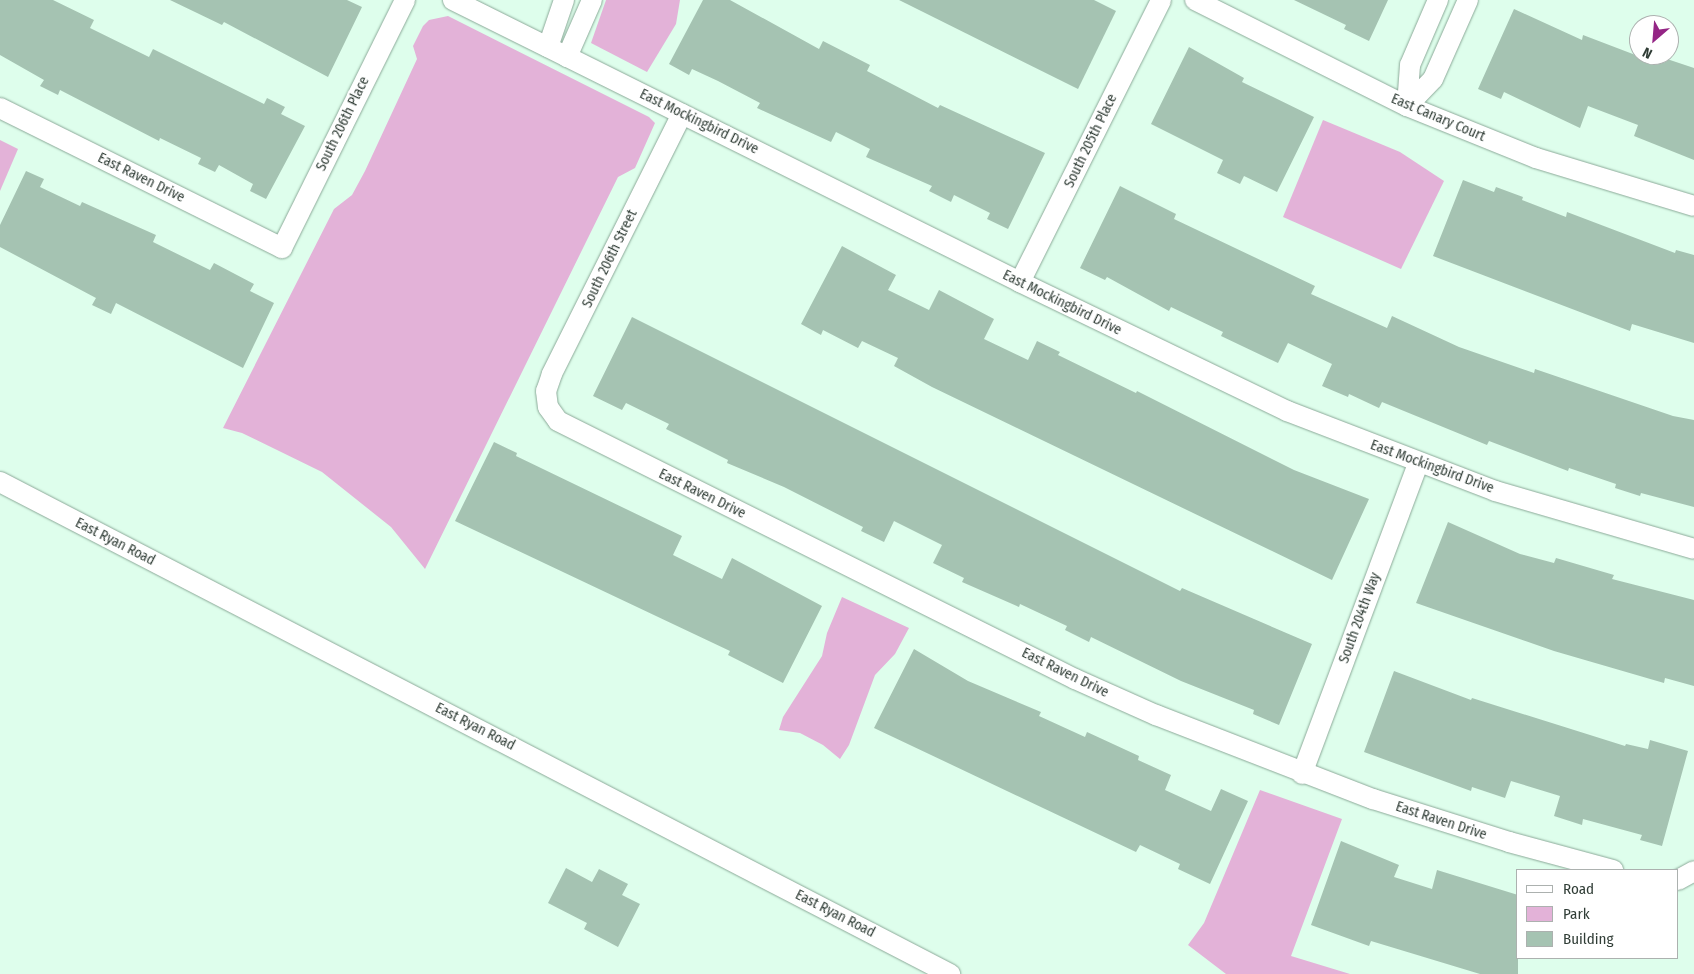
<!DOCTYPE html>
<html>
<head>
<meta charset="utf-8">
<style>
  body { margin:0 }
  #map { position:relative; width:1694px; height:974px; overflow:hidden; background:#defeec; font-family:"Fira Sans Condensed",sans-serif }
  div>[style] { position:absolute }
  .green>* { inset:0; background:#e3b2d8 }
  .building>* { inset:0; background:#a5c3b2 }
  .roads { filter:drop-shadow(0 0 1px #8ba998) drop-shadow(0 0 1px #8ba998) }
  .minor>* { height:20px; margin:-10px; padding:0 10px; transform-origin:10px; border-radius:10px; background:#fff }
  span { translate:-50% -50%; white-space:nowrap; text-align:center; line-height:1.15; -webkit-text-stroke:4px #fff; paint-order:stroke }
  .street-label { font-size:14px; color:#303d36 }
  .legend { position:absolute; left:1516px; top:869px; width:162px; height:90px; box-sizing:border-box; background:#fff; border:1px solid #acb1af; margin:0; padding:6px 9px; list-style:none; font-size:15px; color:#303d36 }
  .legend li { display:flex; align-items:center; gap:10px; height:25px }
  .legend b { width:25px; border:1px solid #acb1af }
  .north { position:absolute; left:1629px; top:15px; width:50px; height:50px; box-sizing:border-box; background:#fff; border:1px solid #acb1af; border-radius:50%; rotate:207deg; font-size:14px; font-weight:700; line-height:20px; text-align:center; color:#303d36 }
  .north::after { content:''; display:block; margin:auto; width:18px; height:22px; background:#942585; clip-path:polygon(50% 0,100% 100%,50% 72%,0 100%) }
</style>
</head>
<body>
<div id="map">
  <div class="green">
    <i style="clip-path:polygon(606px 0,680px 0,676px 24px,647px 72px,591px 43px)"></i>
    <i style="clip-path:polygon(448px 16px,649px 117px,655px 123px,635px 168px,618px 177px,425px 569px,391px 527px,322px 472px,242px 433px,223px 428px,334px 209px,352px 195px,365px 171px,417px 59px,413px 46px,423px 26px,429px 20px)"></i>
    <i style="clip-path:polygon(1323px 120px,1400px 152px,1444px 181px,1401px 269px,1283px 217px)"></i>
    <i style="clip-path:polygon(0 140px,18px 149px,0 191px)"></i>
    <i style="clip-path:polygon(842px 597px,909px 628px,895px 654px,875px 675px,849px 745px,840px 759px,823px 745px,800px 733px,779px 730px,783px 717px,822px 656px,827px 633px)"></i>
    <i style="clip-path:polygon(1260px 790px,1342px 819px,1291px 956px,1350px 974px,1226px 974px,1188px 945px,1204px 923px)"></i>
  </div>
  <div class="building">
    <i style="clip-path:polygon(0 0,53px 0,94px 20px,90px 28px,149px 57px,153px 49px,264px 104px,267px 98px,285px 107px,281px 114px,305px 126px,266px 199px,250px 191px,253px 184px,219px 165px,215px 172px,198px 164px,201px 158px,160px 138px,159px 141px,60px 90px,58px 95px,40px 86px,44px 80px,0 55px)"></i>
    <i style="clip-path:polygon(170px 0,347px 0,362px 7px,328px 77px,224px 22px,222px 25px)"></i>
    <i style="clip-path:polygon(703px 0,730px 0,819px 49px,823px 41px,870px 65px,867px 71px,938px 108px,940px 105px,1045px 153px,1008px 229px,987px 219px,990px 213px,954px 195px,951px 202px,929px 191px,932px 186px,866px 157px,870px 149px,836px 132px,831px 142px,757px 108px,760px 103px,718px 81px,692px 69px,689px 75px,669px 64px)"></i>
    <i style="clip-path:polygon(899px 0,1094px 0,1116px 11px,1078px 89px)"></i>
    <i style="clip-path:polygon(1294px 0,1388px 0,1369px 41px,1344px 29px,1346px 25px)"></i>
    <i style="clip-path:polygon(1514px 9px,1582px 40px,1583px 35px,1659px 64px,1661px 57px,1694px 68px,1694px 160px,1634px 136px,1638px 125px,1588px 106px,1580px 128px,1504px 92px,1501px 99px,1478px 89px)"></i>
    <i style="clip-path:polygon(1189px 47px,1244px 78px,1242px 82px,1314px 117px,1277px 192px,1244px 176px,1240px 184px,1217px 173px,1223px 160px,1151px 124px)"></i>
    <i style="clip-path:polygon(26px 171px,44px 179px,40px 187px,80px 206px,82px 202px,156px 235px,153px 242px,210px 270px,214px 263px,254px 284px,250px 291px,274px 303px,243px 368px,116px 303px,111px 314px,92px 305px,96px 298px,0 247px,0 225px)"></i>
    <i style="clip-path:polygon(1463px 180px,1494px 192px,1496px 187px,1523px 197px,1522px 200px,1566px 217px,1567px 212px,1675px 253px,1676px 250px,1694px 255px,1694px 343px,1632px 324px,1630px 331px,1433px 256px)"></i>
    <i style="clip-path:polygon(1120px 186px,1176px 214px,1174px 219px,1315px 286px,1311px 294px,1387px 328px,1392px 316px,1459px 347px,1534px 373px,1535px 369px,1673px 416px,1694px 420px,1694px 507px,1641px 493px,1640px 496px,1615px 488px,1616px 484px,1569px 468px,1568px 471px,1489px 441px,1487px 445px,1382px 402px,1379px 408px,1349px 394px,1348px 397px,1322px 386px,1332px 364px,1288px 343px,1278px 363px,1221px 336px,1223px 332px,1171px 307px,1169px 311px,1107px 277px,1105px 280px,1080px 268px)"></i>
    <i style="clip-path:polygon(842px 246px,896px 275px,888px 290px,929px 310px,939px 290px,994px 319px,984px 339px,1028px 360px,1037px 341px,1060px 352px,1058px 355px,1136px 393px,1137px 391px,1294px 470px,1369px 499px,1332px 580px,932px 387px,894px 366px,898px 358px,862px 341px,858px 348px,823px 330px,821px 335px,801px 324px)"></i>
    <i style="clip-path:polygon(632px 317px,1180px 591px,1182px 588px,1312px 644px,1279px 725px,1253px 714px,1254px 710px,1181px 681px,1091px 637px,1089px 642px,1065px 630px,1067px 626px,1020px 604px,1019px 607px,962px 582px,964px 578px,933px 563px,942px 545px,894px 521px,884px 542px,861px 531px,863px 527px,784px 487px,727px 463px,728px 460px,666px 429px,669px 424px,626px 403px,622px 410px,593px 396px)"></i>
    <i style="clip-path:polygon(494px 442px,517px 453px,516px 456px,682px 536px,673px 555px,722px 579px,732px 558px,822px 606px,783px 683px,728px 655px,730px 651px,455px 521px)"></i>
    <i style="clip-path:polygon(1448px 522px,1520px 554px,1554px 563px,1556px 558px,1614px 575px,1612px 579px,1694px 600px,1694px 686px,1665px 678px,1664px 683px,1554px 651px,1416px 603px)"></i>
    <i style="clip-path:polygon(914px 649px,968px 681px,1041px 712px,1039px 716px,1085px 737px,1087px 732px,1139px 756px,1138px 760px,1171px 775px,1165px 790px,1211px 811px,1221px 789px,1248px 801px,1210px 884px,1178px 869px,1180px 864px,1140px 845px,1136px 852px,874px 728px)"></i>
    <i style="clip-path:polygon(1394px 671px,1471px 700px,1472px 698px,1625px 746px,1626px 744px,1648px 749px,1650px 740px,1688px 751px,1662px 846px,1640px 840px,1642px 835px,1583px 819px,1582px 825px,1554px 816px,1560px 796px,1511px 781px,1505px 798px,1472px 787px,1471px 791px,1364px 752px)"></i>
    <i style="clip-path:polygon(1341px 841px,1399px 865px,1394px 877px,1432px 889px,1437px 870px,1518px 895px,1518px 974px,1480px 974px,1371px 941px,1369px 946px,1311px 925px)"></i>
    <i style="clip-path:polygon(566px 868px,592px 882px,599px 869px,628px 884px,622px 895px,640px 904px,618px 947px,584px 929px,587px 923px,548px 903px)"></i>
  </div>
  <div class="roads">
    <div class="minor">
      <i style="left:453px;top:0;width:633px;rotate:26.44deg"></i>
      <i style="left:1020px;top:282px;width:297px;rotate:25.8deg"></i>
      <i style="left:1287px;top:411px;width:223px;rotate:21deg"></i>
      <i style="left:1495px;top:491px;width:207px;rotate:16.2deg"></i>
      <i style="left:1195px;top:0;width:237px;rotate:26.6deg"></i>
      <i style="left:1407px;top:106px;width:139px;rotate:22deg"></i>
      <i style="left:1536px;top:158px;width:165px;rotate:16.9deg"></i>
      <i style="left:548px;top:47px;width:50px;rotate:-71.2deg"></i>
      <i style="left:567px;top:57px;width:62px;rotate:-66.3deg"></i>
      <i style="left:1407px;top:106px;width:37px;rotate:-46deg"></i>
      <i style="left:1433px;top:79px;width:86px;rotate:-66.1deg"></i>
      <i style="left:1407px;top:106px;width:41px;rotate:-85.8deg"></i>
      <i style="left:1410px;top:65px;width:71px;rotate:-66.7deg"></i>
      <i style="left:0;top:108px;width:315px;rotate:26.4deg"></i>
      <i style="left:282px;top:248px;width:277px;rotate:-63.6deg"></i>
      <i style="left:682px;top:114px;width:291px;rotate:116.6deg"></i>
      <i style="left:552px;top:374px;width:18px;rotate:109deg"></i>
      <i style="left:546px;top:391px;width:16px;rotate:83deg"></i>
      <i style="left:548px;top:407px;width:17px;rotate:54deg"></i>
      <i style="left:558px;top:421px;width:578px;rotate:26.52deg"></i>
      <i style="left:1075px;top:679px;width:89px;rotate:24deg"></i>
      <i style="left:1156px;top:715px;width:233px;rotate:21.2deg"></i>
      <i style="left:1373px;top:799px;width:143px;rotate:17.5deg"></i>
      <i style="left:1509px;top:842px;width:108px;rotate:15.1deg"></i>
      <i style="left:1020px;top:282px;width:315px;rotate:-63.4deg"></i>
      <i style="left:0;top:482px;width:1070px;rotate:27.38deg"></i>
      <i style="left:1302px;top:774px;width:332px;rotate:-69.5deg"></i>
      <i style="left:1678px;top:880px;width:18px;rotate:-29deg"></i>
    </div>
  </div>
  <div class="street-label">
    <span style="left:1438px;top:118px;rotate:23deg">East Canary Court</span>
    <span style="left:699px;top:122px;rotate:26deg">East Mockingbird Drive</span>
    <span style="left:343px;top:124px;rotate:-64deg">South 206th Place</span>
    <span style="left:1091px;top:141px;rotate:-64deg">South 205th Place</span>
    <span style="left:141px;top:178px;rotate:26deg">East Raven Drive</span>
    <span style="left:610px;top:259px;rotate:-64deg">South 206th Street</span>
    <span style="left:1062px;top:303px;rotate:26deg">East Mockingbird Drive</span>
    <span style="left:1432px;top:467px;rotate:20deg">East Mockingbird Drive</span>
    <span style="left:702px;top:494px;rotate:26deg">East Raven Drive</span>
    <span style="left:115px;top:542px;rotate:27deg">East Ryan Road</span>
    <span style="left:1360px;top:618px;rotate:-70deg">South 204th Way</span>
    <span style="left:1065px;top:673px;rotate:26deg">East Raven Drive</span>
    <span style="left:475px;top:727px;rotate:27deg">East Ryan Road</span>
    <span style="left:1441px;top:821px;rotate:18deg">East Raven Drive</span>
    <span style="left:835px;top:914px;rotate:27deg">East Ryan Road</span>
  </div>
  <ul class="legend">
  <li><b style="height:6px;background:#fff"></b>Road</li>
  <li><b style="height:14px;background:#e3b2d8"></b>Park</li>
  <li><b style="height:14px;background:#a5c3b2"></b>Building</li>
  </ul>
  <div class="north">N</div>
</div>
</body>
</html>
